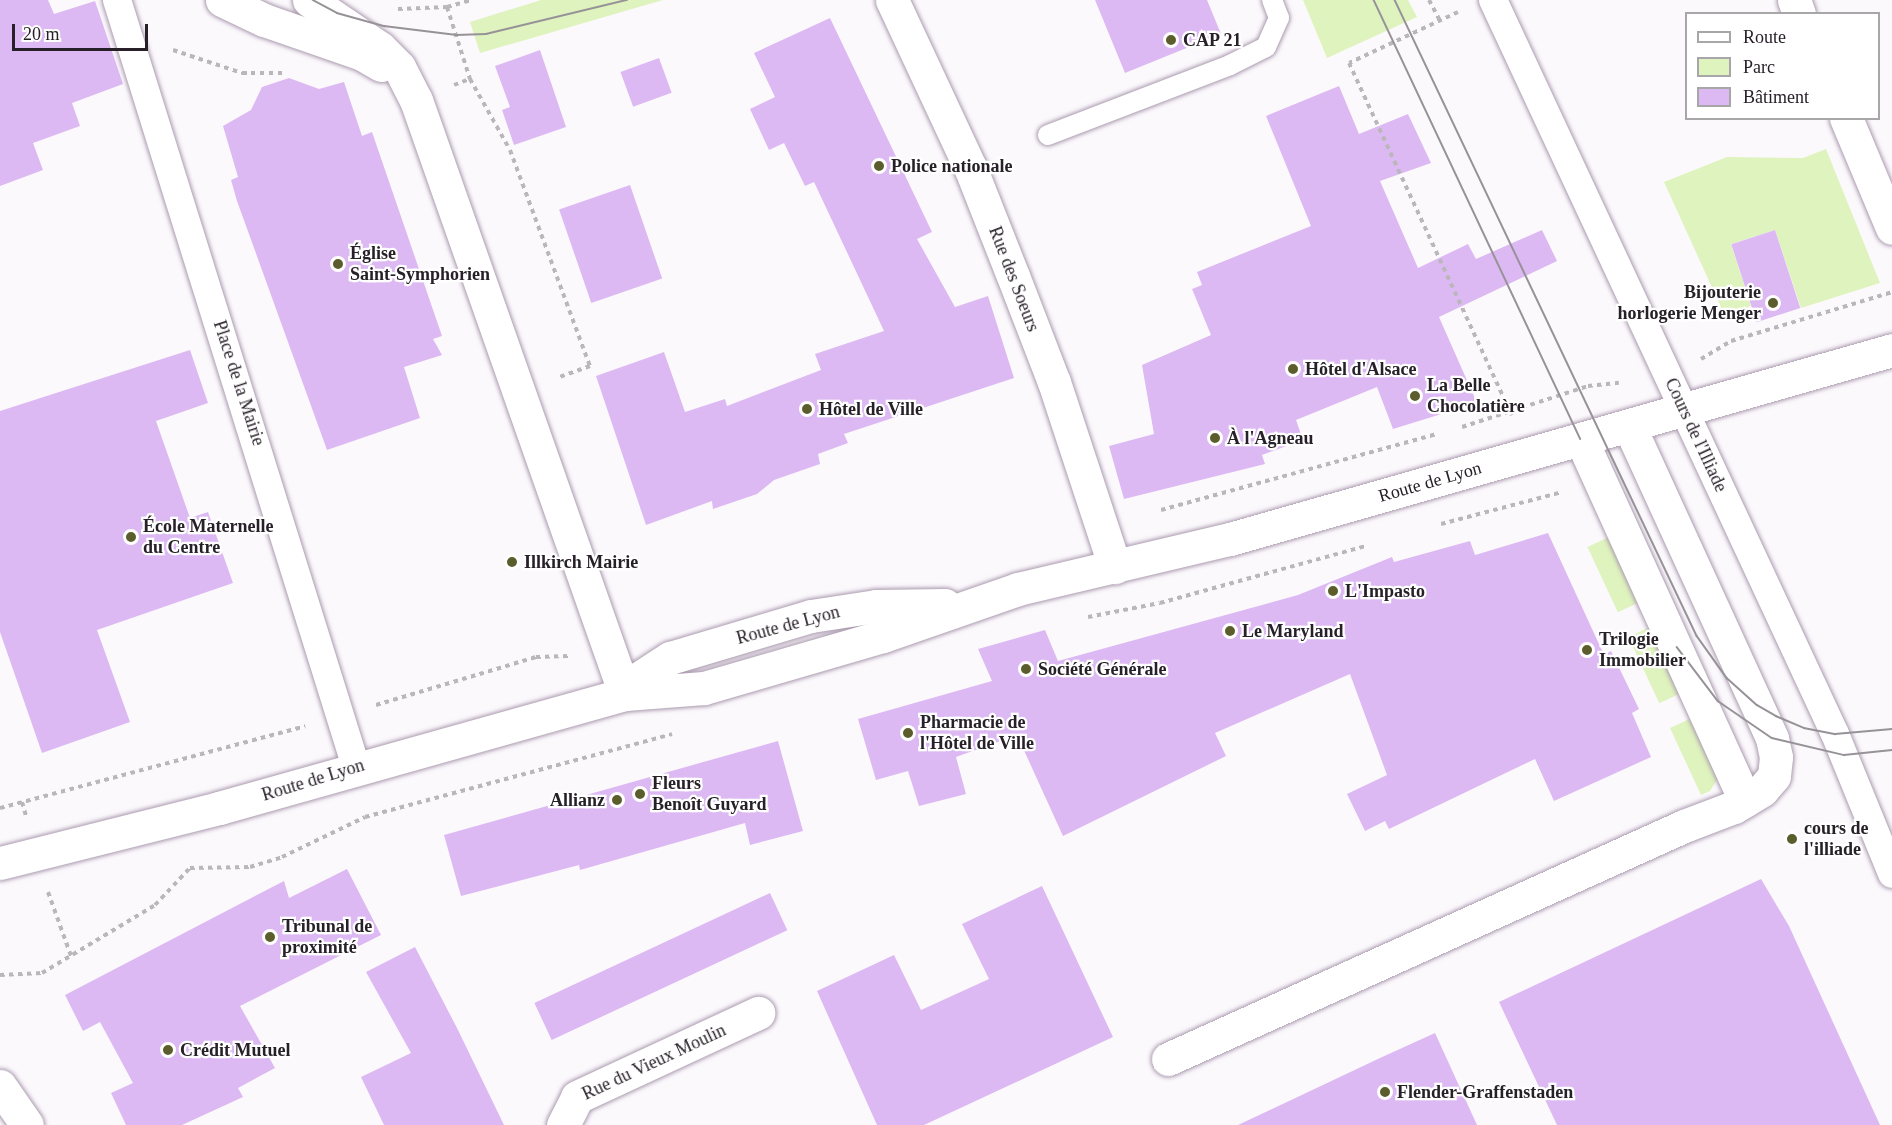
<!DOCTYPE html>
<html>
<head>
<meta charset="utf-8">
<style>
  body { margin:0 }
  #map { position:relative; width:1892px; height:1125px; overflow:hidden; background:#fcf9fd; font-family:"Times New Roman",serif }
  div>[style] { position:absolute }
  .green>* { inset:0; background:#dff3be; transform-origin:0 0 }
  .building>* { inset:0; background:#dcb9f2; transform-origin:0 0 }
  .path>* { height:4px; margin-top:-2px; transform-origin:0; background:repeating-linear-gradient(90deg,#bbb6bc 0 4.5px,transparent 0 9px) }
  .roads { filter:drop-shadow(0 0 2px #ab9baf) drop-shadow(0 0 2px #ab9baf) }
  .service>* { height:20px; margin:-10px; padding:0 10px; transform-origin:10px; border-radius:10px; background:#fff }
  .pedestrian>* { height:28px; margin:-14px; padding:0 14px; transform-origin:14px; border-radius:14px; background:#fff }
  .minor>* { height:33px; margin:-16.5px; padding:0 16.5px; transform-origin:16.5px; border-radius:16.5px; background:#fff }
  .secondary>* { height:33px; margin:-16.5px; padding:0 16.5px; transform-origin:16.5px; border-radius:16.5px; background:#fff }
  .tram>* { height:1.5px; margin:-0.75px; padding:0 0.75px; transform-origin:0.75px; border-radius:0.75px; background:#979298 }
  .dots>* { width:16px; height:16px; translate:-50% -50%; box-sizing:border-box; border:3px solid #fff; border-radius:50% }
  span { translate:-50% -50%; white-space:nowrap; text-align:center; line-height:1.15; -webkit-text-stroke:4.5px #fff; paint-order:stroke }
  .poi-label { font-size:18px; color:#272028; font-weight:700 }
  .left { translate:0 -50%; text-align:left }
  .right { translate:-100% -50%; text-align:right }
  .street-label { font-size:18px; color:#272028 }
  .legend { position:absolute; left:1685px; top:12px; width:195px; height:108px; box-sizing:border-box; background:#fff; border:2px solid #a9a6a9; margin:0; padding:8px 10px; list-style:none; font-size:18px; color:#272028 }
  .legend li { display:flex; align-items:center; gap:12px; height:30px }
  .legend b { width:30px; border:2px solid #a9a6a9 }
  .scale { position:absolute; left:12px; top:24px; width:136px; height:27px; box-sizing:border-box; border:3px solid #272028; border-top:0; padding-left:8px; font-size:18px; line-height:21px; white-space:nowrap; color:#272028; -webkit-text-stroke:4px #fff; paint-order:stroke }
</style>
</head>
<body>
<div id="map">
  <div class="green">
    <i style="clip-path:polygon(541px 0,663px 0,480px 53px,470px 22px)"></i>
    <i style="clip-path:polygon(1303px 0,1408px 0,1417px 17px,1327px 58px)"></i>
    <i style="clip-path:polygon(1826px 149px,1880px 283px,1801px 308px,1775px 230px,1731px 244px,1751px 306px,1725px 316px,1664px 182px,1727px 157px,1803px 158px)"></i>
    <i style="left:1611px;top:536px;width:72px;height:26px;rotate:65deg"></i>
    <i style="left:1652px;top:626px;width:73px;height:26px;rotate:65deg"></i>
    <i style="clip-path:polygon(1694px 717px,1719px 777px,1710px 791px,1701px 795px,1670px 728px)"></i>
  </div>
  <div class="building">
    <i style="clip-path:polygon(0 0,48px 0,54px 14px,95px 1px,123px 84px,72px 103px,80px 126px,33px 143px,43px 170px,0 186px)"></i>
    <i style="clip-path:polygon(1095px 0,1207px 0,1221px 34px,1125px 73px)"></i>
    <i style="clip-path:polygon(830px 18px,932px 232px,917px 239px,955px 307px,988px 296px,1014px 378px,844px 434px,848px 443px,818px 454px,820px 464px,774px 480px,757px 494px,713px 509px,712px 501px,646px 525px,596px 376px,664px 352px,685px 412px,725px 399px,727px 406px,821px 370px,815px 354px,884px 331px,814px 182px,805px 186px,784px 143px,769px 150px,750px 109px,775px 97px,754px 53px)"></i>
    <i style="clip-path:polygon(540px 50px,566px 127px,514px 145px,502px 110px,510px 107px,495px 66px)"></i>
    <i style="left:659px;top:58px;width:37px;height:41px;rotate:70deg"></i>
    <i style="clip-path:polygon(289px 78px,319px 89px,344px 82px,362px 136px,372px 132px,442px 336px,433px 339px,442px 355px,404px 367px,420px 418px,327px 450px,237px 201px,231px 180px,238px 177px,223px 126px,251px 110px,262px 87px)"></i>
    <i style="clip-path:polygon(1339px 86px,1359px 134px,1408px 114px,1431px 163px,1380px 181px,1418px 268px,1468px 244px,1476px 259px,1542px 230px,1557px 261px,1439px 317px,1477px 403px,1393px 429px,1377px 387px,1296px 420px,1303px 440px,1262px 455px,1265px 464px,1124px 499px,1109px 446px,1154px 434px,1142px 365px,1211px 335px,1192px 289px,1202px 285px,1197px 272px,1311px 226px,1266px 116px)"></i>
    <i style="left:630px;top:185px;width:99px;height:75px;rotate:71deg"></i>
    <i style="left:1775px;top:230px;width:82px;height:46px;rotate:72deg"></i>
    <i style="clip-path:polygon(190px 350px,208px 403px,156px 421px,190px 518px,208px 512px,233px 583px,97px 630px,130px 722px,42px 753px,0 632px,0 411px)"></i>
    <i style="clip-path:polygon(1548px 533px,1604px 655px,1611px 651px,1639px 709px,1632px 713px,1651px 757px,1554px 801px,1535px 759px,1389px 829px,1385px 821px,1365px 831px,1347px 794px,1387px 775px,1350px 674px,1215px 733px,1226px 756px,1063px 836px,1017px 735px,956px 757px,966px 794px,919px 806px,908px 771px,876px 780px,858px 719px,992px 681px,978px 649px,1045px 630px,1058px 661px,1298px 595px,1392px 557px,1394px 562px,1470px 541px,1475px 555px)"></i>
    <i style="clip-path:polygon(778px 741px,803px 831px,750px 845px,745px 823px,580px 870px,579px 865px,461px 896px,444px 835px)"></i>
    <i style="clip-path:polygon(347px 869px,381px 935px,240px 1006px,275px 1068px,238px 1088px,243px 1097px,182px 1125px,126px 1125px,111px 1093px,133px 1083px,100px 1022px,83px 1031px,65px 995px,284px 881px,289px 898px)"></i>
    <i style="clip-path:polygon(1761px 879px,1789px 926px,1880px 1125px,1557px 1125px,1499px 1002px)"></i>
    <i style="clip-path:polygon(1042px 886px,1113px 1037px,924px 1125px,877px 1125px,817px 991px,894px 955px,921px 1010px,989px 979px,962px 924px)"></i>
    <i style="left:770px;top:893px;width:41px;height:260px;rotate:65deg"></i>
    <i style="clip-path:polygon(415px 947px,458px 1030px,504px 1125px,384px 1125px,361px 1077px,411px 1053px,366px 972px)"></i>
    <i style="clip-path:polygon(1435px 1033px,1477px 1125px,1238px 1125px,1380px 1058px)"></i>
  </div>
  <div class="path">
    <i style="left:1429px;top:0;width:24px;rotate:62deg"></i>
    <i style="left:447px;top:7px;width:76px;rotate:72.3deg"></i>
    <i style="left:470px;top:79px;width:81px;rotate:60.6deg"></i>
    <i style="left:510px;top:150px;width:230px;rotate:69.7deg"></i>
    <i style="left:590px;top:366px;width:35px;rotate:160deg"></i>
    <i style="left:398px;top:9px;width:49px;rotate:-2.3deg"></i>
    <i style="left:447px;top:7px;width:25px;rotate:-16deg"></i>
    <i style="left:1458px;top:12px;width:120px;rotate:154.9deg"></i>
    <i style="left:1349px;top:63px;width:388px;rotate:65.2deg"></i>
    <i style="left:173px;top:50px;width:73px;rotate:18.4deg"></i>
    <i style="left:242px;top:73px;width:45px"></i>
    <i style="left:454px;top:85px;width:17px;rotate:-21deg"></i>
    <i style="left:1701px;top:359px;width:35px;rotate:-31deg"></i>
    <i style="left:1731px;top:341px;width:168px;rotate:-16.9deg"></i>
    <i style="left:1462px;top:427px;width:133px;rotate:-18deg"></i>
    <i style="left:1588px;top:386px;width:31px;rotate:-6deg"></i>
    <i style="left:1161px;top:510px;width:286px;rotate:-15.4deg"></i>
    <i style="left:1441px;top:524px;width:125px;rotate:-14.8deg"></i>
    <i style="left:1088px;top:617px;width:73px;rotate:-11deg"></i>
    <i style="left:1160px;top:603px;width:213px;rotate:-15.5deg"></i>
    <i style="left:376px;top:705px;width:167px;rotate:-16.7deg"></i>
    <i style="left:536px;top:657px;width:32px;rotate:-2deg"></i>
    <i style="left:22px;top:802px;width:15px;rotate:74deg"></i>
    <i style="left:0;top:808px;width:316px;rotate:-15deg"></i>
    <i style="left:48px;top:892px;width:68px;rotate:70.2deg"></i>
    <i style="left:0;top:975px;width:42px;rotate:-2.7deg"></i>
    <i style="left:42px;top:973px;width:132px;rotate:-31deg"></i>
    <i style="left:155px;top:905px;width:51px;rotate:-46.6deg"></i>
    <i style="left:190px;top:868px;width:60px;rotate:-1deg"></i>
    <i style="left:250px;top:867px;width:34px;rotate:-17deg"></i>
    <i style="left:282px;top:857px;width:92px;rotate:-25.7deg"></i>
    <i style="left:365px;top:817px;width:318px;rotate:-15.1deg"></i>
  </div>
  <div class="roads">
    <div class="service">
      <i style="left:1048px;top:135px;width:195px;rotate:-21deg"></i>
      <i style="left:1230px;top:65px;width:40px;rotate:-26.6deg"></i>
      <i style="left:1266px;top:47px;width:32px;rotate:-66deg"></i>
      <i style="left:1279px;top:18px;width:19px;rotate:-111deg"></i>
    </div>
    <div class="pedestrian">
      <i style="left:117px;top:0;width:803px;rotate:72.69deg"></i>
      <i style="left:1493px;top:0;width:810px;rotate:65.02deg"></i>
      <i style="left:1835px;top:734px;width:151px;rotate:67.8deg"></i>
    </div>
    <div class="minor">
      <i style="left:222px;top:0;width:47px;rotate:25.5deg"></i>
      <i style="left:264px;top:20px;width:104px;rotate:19.1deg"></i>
      <i style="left:362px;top:54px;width:22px;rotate:30deg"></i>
      <i style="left:309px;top:0;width:86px;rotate:34.1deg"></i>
      <i style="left:380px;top:48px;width:27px;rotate:45deg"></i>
      <i style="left:399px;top:67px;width:37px;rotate:63deg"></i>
      <i style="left:416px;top:100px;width:630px;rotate:70.62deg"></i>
      <i style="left:892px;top:0;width:184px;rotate:65deg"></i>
      <i style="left:970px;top:167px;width:117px;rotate:68.5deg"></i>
      <i style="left:1013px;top:276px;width:114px;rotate:68.9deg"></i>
      <i style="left:1054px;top:382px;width:195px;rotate:71.8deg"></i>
      <i style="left:1794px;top:0;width:15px;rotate:70deg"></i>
      <i style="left:1846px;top:118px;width:119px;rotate:67.3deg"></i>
      <i style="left:1581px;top:439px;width:397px;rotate:65.6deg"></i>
      <i style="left:1168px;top:1059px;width:566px;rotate:-24.3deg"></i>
      <i style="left:1684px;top:826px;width:53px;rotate:-20.8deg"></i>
      <i style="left:1734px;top:807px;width:33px;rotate:-31deg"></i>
      <i style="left:1762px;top:790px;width:18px;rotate:-49deg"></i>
      <i style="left:1774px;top:776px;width:19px;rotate:-84deg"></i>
      <i style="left:1776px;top:757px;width:19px;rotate:-102deg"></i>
      <i style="left:1772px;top:738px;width:344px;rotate:-114.6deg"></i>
      <i style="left:0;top:1086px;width:47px;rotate:55.3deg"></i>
      <i style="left:563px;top:1125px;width:31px;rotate:-63deg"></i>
      <i style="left:577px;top:1097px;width:200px;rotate:-24.9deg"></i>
    </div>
    <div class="secondary">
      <i style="left:625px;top:694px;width:21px;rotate:-49deg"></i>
      <i style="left:639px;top:678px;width:37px;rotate:-33deg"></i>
      <i style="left:670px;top:658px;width:147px;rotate:-16.6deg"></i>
      <i style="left:811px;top:616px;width:66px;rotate:-8.7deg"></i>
      <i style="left:876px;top:606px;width:69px;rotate:-0.8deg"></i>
      <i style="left:0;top:863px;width:226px;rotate:-14.1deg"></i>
      <i style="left:219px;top:808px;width:422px;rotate:-15.7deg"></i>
      <i style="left:625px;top:694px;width:79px;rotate:-4.3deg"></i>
      <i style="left:704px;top:688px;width:186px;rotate:-16.2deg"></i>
      <i style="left:883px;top:636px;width:143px;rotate:-19.2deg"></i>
      <i style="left:1018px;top:589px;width:218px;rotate:-13.3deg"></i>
      <i style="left:1230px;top:539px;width:688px;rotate:-15.93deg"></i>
    </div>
  </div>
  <div class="tram">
    <i style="left:313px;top:0;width:27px;rotate:28deg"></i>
    <i style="left:337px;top:13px;width:49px;rotate:15.5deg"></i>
    <i style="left:384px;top:26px;width:73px;rotate:7.1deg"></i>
    <i style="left:456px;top:35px;width:30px;rotate:-2deg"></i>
    <i style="left:486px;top:34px;width:145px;rotate:-13.6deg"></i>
    <i style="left:1374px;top:0;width:485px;rotate:64.8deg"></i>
    <i style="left:1395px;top:0;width:704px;rotate:64.6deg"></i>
    <i style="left:1697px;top:636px;width:52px;rotate:54.5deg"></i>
    <i style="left:1727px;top:678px;width:40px;rotate:42deg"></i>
    <i style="left:1757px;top:705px;width:22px;rotate:30deg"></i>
    <i style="left:1776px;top:716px;width:30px;rotate:23deg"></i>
    <i style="left:1804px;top:728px;width:32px;rotate:11deg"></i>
    <i style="left:1835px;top:734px;width:57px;rotate:-5deg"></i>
    <i style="left:1677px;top:647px;width:68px;rotate:52.8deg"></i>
    <i style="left:1718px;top:701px;width:65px;rotate:34.4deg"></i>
    <i style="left:1772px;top:738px;width:74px;rotate:13.3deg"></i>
    <i style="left:1844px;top:755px;width:48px;rotate:-5.9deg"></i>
  </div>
  <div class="dots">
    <i style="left:1171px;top:40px;background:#5b5e2c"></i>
    <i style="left:879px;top:166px;background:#5b5e2c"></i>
    <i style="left:338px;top:264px;background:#5b5e2c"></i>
    <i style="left:1773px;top:303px;background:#5b5e2c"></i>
    <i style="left:1293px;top:369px;background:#5b5e2c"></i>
    <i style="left:1415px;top:396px;background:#5b5e2c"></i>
    <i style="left:807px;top:409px;background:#5b5e2c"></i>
    <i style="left:1215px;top:438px;background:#5b5e2c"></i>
    <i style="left:131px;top:537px;background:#5b5e2c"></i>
    <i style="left:512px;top:562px;background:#5b5e2c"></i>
    <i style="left:1333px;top:591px;background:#5b5e2c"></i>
    <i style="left:1230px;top:631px;background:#5b5e2c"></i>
    <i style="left:1587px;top:650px;background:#5b5e2c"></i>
    <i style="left:1026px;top:669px;background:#5b5e2c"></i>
    <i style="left:908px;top:733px;background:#5b5e2c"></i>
    <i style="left:640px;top:794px;background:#5b5e2c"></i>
    <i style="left:617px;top:800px;background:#5b5e2c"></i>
    <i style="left:1792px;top:839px;background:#5b5e2c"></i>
    <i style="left:270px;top:937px;background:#5b5e2c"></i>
    <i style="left:168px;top:1050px;background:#5b5e2c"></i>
    <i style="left:1385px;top:1092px;background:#5b5e2c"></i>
  </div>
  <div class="poi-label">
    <span class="left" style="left:1183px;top:40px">CAP 21</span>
    <span class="left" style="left:891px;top:166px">Police nationale</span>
    <span class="left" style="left:350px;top:264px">Église<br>Saint-Symphorien</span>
    <span class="right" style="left:1761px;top:303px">Bijouterie<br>horlogerie Menger</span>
    <span class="left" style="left:1305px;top:369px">Hôtel d'Alsace</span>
    <span class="left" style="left:1427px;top:396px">La Belle<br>Chocolatière</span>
    <span class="left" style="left:819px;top:409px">Hôtel de Ville</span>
    <span class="left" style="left:1227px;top:438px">À l'Agneau</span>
    <span class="left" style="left:143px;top:537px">École Maternelle<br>du Centre</span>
    <span class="left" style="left:524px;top:562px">Illkirch Mairie</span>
    <span class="left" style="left:1345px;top:591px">L'Impasto</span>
    <span class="left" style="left:1242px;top:631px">Le Maryland</span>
    <span class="left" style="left:1599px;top:650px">Trilogie<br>Immobilier</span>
    <span class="left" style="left:1038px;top:669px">Société Générale</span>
    <span class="left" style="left:920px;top:733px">Pharmacie de<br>l'Hôtel de Ville</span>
    <span class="left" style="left:652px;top:794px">Fleurs<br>Benoît Guyard</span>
    <span class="right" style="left:605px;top:800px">Allianz</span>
    <span class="left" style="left:1804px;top:839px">cours de<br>l'illiade</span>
    <span class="left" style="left:282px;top:937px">Tribunal de<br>proximité</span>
    <span class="left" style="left:180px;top:1050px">Crédit Mutuel</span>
    <span class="left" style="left:1397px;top:1092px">Flender-Graffenstaden</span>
  </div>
  <div class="street-label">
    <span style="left:1014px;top:279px;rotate:69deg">Rue des Soeurs</span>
    <span style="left:239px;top:383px;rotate:72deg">Place de la Mairie</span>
    <span style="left:1696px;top:435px;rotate:65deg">Cours de l'Illiade</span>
    <span style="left:1430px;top:482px;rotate:-16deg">Route de Lyon</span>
    <span style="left:788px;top:625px;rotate:-15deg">Route de Lyon</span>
    <span style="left:313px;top:780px;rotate:-17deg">Route de Lyon</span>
    <span style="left:654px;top:1062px;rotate:-25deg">Rue du Vieux Moulin</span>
  </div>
  <ul class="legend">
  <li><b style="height:8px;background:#fff"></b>Route</li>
  <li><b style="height:16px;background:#dff3be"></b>Parc</li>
  <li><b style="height:16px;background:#dcb9f2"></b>Bâtiment</li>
  </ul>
  <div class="scale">20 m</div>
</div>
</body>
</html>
